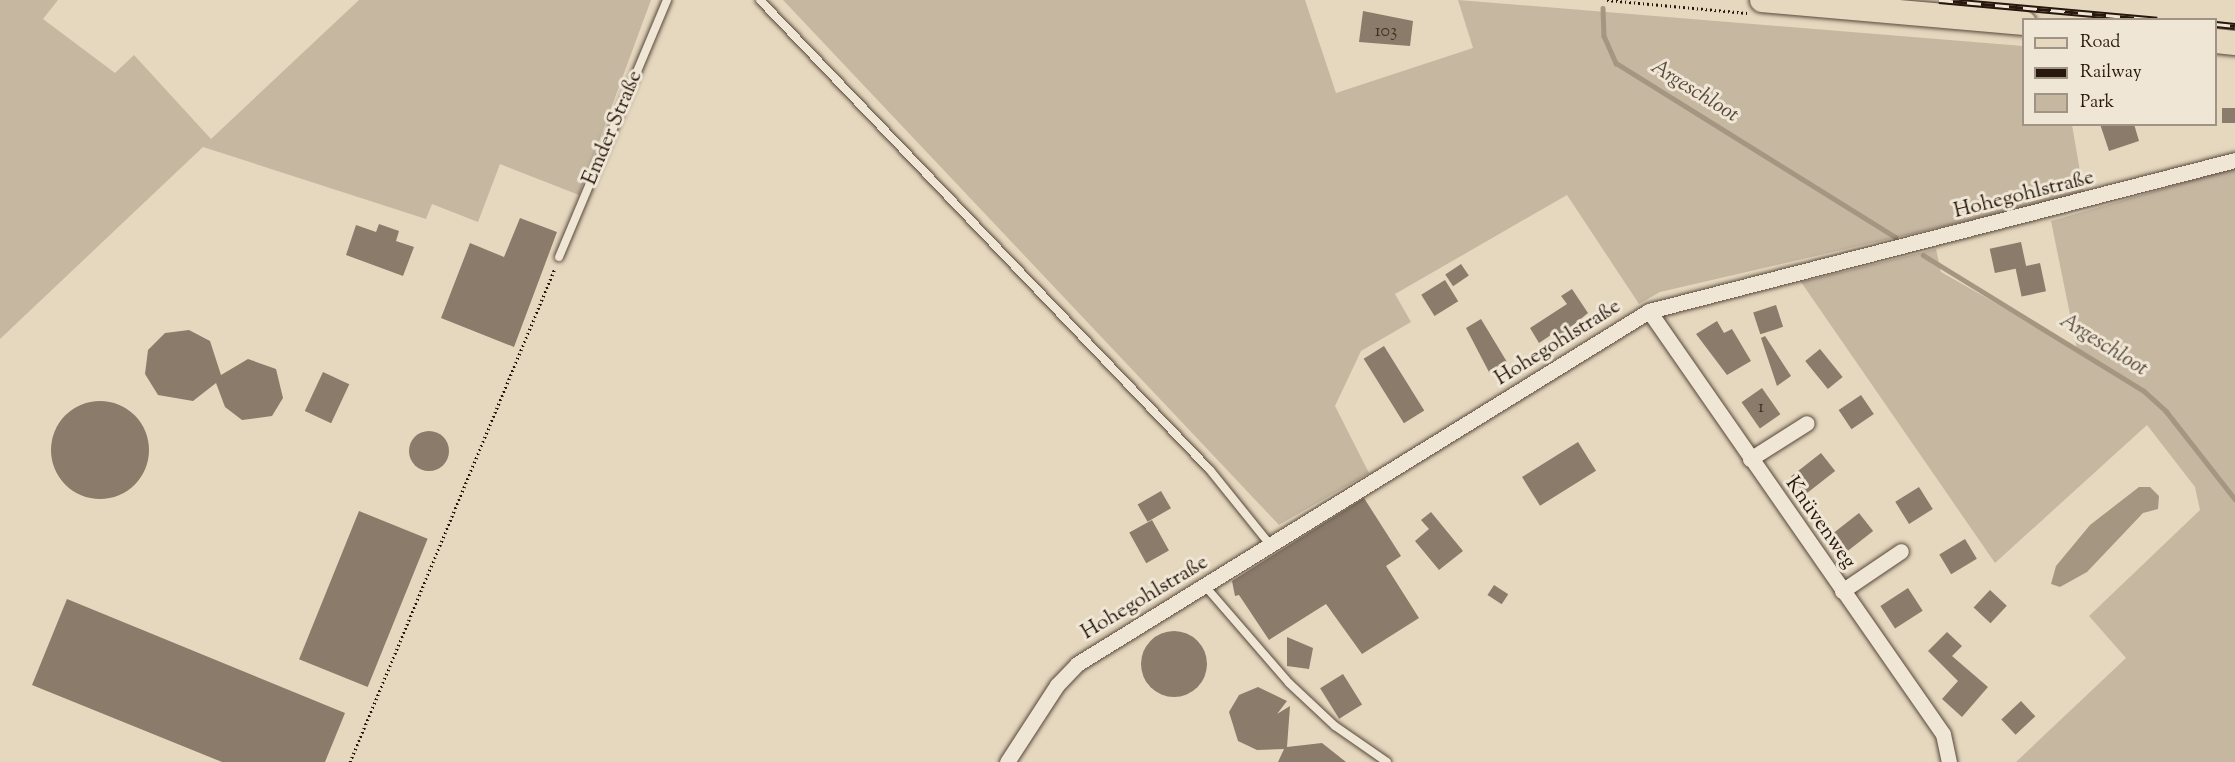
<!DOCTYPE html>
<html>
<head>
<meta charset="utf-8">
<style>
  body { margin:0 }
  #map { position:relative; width:2235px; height:762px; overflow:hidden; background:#e6d8bf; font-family:"Sorts Mill Goudy",serif }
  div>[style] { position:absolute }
  .green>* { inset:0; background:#c6b7a1 }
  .water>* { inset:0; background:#a59682 }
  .stream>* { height:4.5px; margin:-2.25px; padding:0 2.25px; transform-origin:2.25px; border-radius:2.25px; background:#a59682 }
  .building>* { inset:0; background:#8a7b6a; transform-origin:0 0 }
  .round { border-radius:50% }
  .path>* { height:3px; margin-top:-1.5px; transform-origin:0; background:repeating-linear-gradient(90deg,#27170d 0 1.5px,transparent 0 4.5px) }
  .roads { filter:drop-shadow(0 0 2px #57473a) drop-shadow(0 0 2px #57473a) }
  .service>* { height:8px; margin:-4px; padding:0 4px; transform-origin:4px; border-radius:4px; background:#efe6d5 }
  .minor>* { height:15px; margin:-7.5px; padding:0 7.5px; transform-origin:7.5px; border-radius:7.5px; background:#efe6d5 }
  .primary>* { height:24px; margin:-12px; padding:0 12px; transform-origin:12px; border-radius:12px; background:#e6d8bf }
  .rail>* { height:7px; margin-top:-3.5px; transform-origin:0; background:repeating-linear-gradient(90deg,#efe6d5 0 14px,#27170d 0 28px); box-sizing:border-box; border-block:2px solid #27170d }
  span { translate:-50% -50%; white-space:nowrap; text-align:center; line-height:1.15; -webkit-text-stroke:6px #efe6d5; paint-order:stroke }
  .number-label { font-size:18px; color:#403024 }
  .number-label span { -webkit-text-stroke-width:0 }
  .street-label { font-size:21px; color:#27170d }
  .water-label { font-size:22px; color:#594a3c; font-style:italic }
  .legend { position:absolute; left:2022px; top:18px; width:195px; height:108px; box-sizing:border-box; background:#efe6d5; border:2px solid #9f9385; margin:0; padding:8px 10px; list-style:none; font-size:18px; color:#27170d }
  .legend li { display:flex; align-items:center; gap:12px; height:30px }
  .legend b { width:30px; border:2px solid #9f9385 }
</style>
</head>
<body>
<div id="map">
  <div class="green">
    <i style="clip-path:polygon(0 0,58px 0,43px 19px,115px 73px,134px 55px,211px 139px,359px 0,651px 0,579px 195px,500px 164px,478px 222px,432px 204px,426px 219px,203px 147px,0 339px)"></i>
    <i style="clip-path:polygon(783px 0,1305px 0,1336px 93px,1473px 48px,1458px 0,2023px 46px,2024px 124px,2072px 125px,2084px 194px,1660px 292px,1639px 304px,1567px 195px,1395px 294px,1411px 322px,1361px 351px,1335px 406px,1369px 473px,1279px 525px)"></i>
    <i style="clip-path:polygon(2235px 168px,2235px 762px,2016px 762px,2126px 658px,2089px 616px,2200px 510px,2195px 487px,2147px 425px,1995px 563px,1801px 282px,1936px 249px,1941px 272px,2077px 349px,2051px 221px)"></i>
  </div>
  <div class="water">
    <i style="clip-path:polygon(2139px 487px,2150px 487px,2159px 496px,2158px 509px,2143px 513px,2087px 572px,2060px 587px,2051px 584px,2056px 566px,2090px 525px)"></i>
  </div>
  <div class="stream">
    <i style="left:1603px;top:8px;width:28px;rotate:88deg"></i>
    <i style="left:1604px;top:36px;width:30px;rotate:66deg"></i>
    <i style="left:1616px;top:63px;width:329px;rotate:31.9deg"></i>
    <i style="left:1923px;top:255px;width:259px;rotate:31.6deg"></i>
    <i style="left:2144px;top:391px;width:30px;rotate:42deg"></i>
    <i style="left:2166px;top:411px;width:112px;rotate:51.9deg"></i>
  </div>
  <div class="building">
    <i style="clip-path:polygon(1363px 11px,1413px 21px,1410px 46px,1359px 42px)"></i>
    <i style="left:2222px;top:108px;width:13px;height:15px"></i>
    <i style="clip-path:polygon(2100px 124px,2134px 124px,2139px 141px,2109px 151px)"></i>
    <i style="clip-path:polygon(520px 218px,557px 232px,514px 347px,441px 318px,470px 243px,504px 257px)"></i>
    <i style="clip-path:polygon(379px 224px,399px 231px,396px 241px,414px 247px,403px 276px,346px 255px,356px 225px,376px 232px)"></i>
    <i style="left:2021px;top:242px;width:25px;height:32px;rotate:78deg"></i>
    <i style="left:2040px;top:263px;width:29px;height:25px;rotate:78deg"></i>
    <i style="left:1461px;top:264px;width:14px;height:19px;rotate:56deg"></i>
    <i style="left:1445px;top:280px;width:25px;height:28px;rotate:58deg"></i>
    <i style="clip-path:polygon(1572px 289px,1588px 313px,1557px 338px,1554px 333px,1539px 343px,1530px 328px,1567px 304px,1561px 296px)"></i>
    <i style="left:1776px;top:305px;width:23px;height:24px;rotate:72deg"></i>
    <i style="clip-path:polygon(1481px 319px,1507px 362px,1490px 374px,1466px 328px)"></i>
    <i style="clip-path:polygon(1717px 321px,1724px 333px,1732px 329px,1751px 361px,1727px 375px,1696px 334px)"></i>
    <i style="clip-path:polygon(189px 330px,210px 341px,221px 375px,248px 359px,276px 369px,283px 398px,272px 416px,242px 420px,225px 407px,216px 383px,193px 401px,158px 395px,145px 374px,148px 350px,165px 333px)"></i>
    <i style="clip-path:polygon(1765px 336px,1791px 376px,1777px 386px,1761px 338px)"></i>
    <i style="left:1384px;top:346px;width:76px;height:24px;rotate:58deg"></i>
    <i style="left:1820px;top:349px;width:36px;height:19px;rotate:51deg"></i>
    <i style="left:323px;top:372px;width:29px;height:43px;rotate:25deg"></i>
    <i style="left:1762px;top:388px;width:32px;height:25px;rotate:55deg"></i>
    <i style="left:1861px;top:395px;width:23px;height:27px;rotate:56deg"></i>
    <i class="round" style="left:51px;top:401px;width:98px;height:98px"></i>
    <i class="round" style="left:409px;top:431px;width:40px;height:40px"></i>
    <i style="left:1578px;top:442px;width:34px;height:66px;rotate:58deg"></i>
    <i style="left:1821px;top:453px;width:23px;height:38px;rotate:52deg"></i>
    <i style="left:1919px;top:487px;width:26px;height:28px;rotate:58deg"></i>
    <i style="left:1161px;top:491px;width:20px;height:27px;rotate:60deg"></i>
    <i style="clip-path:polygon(1364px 498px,1401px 556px,1386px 566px,1419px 618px,1362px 654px,1326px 604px,1269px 640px,1239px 595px,1235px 596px,1232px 581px)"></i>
    <i style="left:359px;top:511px;width:74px;height:160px;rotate:22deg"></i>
    <i style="clip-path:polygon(1431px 512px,1463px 551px,1439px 570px,1415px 541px,1429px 529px,1421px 520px)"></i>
    <i style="left:1859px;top:513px;width:23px;height:38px;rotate:52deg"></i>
    <i style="left:1152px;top:520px;width:35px;height:26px;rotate:61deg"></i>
    <i style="left:1965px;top:539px;width:23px;height:30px;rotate:59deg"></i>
    <i style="left:1494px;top:585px;width:17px;height:12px;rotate:33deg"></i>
    <i style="left:1908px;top:588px;width:27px;height:33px;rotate:57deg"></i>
    <i style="left:1990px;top:590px;width:23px;height:24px;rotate:43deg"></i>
    <i style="clip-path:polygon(67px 599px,345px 713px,325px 762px,222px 762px,32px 685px)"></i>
    <i class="round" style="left:1141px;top:631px;width:66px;height:66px"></i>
    <i style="clip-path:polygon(1947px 632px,1962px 646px,1952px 656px,1988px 687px,1962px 717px,1942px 699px,1958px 681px,1928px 651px)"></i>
    <i style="clip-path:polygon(1287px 637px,1313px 648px,1309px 669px,1287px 666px)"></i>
    <i style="left:1343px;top:674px;width:36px;height:27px;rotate:58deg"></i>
    <i style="clip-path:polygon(1258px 687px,1287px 701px,1277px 714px,1290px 706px,1287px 747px,1322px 743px,1346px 762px,1278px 762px,1284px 749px,1257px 750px,1238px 741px,1229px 712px,1239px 695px)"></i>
    <i style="left:2021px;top:701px;width:21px;height:27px;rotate:47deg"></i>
  </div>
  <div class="path">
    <i style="left:1607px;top:0;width:141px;rotate:5.3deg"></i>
    <i style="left:350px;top:762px;width:535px;rotate:-67.46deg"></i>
  </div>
  <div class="roads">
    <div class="service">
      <i style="left:760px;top:0;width:651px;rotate:46.25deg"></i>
      <i style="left:1210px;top:470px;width:97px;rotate:51.2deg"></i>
      <i style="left:559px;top:257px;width:279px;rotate:-67.2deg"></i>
      <i style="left:1205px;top:586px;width:128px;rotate:49.1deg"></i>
      <i style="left:1289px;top:683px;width:63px;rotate:43.1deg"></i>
      <i style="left:1335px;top:726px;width:63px;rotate:34.7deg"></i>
    </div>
    <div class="minor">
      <i style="left:1649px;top:311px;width:515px;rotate:55.2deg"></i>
      <i style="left:1943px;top:734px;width:29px;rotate:78deg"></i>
      <i style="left:1750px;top:459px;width:67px;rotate:-32.3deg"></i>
      <i style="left:1842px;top:591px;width:71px;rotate:-34.1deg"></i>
      <i style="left:1007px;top:762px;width:92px;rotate:-57deg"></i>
      <i style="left:1057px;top:685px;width:29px;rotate:-46deg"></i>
      <i style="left:1077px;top:664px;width:672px;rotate:-31.68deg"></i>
      <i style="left:1649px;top:311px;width:605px;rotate:-14.45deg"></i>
    </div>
    <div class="primary">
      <i style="left:1762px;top:0;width:263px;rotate:5deg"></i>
      <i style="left:2216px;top:41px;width:19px;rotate:6deg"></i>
    </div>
  </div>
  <div class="rail">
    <i style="left:1939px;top:0;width:219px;rotate:5.2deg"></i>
    <i style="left:2216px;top:24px;width:19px;rotate:6deg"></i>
  </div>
  <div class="number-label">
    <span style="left:1386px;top:32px">103</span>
    <span style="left:1761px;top:408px">1</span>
  </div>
  <div class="street-label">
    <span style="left:613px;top:128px;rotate:-67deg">Emder Straße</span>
    <span style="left:2024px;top:195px;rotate:-14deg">Hohegohlstraße</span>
    <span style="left:1558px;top:343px;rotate:-32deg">Hohegohlstraße</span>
    <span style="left:1820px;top:523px;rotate:55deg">Knüvenweg</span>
    <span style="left:1145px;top:598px;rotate:-31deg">Hohegohlstraße</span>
  </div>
  <div class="water-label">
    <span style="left:1694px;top:92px;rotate:32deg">Argeschloot</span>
    <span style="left:2103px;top:346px;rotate:32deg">Argeschloot</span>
  </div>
  <ul class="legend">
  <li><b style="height:8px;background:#e6d8bf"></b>Road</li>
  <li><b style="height:8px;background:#27170d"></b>Railway</li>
  <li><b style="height:16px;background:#c6b7a1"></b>Park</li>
  </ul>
</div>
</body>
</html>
